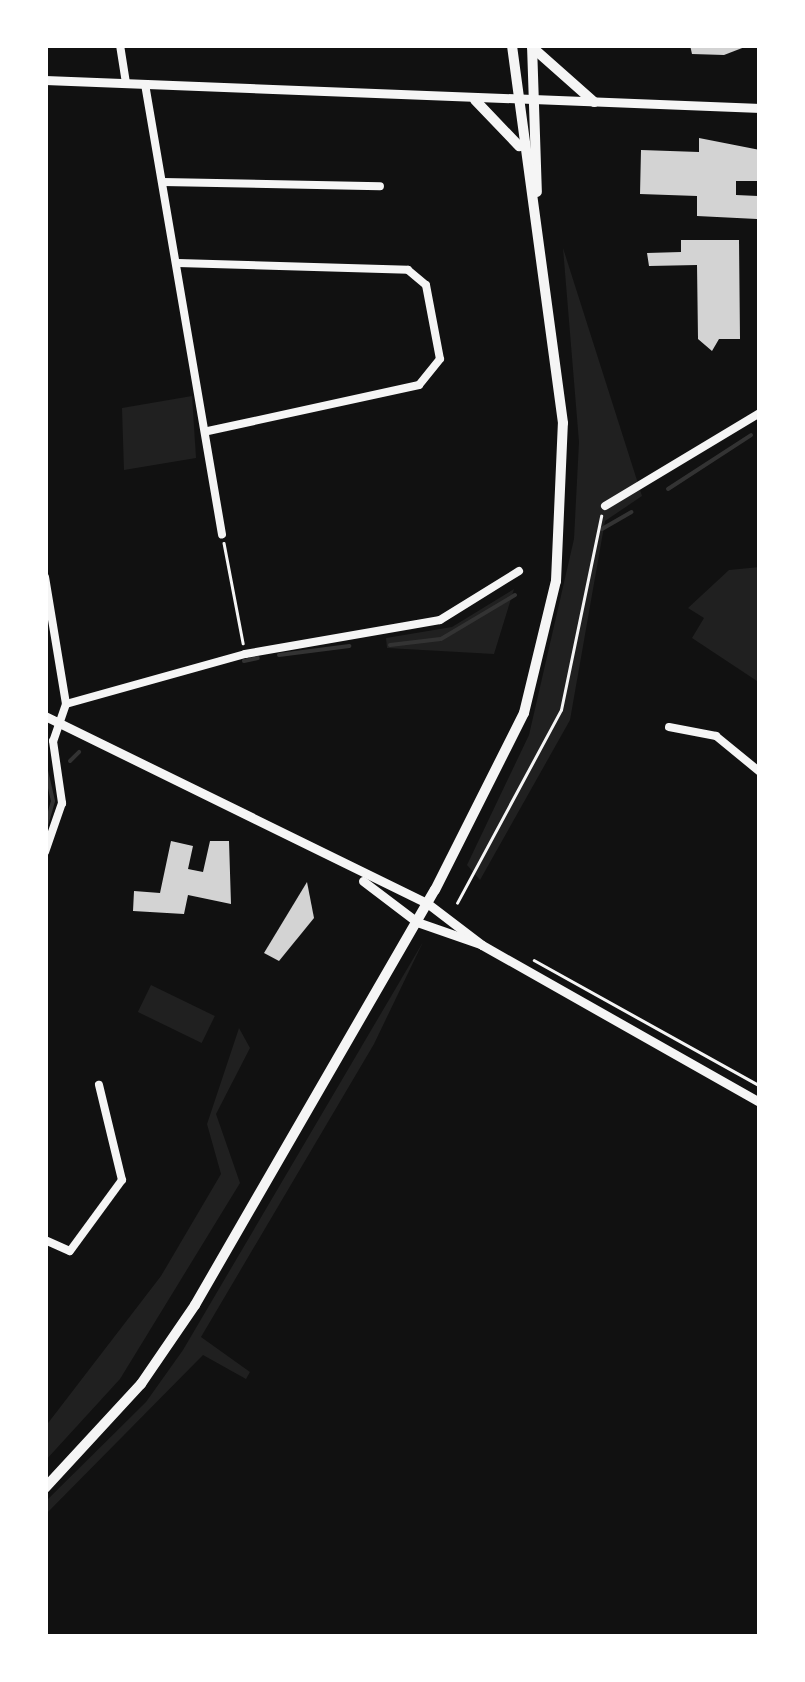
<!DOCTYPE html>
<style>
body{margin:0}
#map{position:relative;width:805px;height:1682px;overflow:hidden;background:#111;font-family:Karla,sans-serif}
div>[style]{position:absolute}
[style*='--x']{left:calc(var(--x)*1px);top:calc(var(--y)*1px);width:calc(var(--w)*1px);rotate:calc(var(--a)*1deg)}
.green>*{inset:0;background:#202020;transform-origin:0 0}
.stream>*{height:4px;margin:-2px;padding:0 2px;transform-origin:2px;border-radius:2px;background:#333}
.building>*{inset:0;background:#d3d3d3}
.path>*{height:2.5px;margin:-1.25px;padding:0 1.25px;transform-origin:1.25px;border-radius:1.25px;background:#f5f5f5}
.minor>*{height:8px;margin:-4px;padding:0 4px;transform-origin:4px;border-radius:4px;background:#f5f5f5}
.tertiary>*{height:9px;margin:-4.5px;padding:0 4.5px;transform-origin:4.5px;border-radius:4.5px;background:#f5f5f5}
.secondary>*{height:10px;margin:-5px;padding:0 5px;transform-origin:5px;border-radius:5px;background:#f5f5f5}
span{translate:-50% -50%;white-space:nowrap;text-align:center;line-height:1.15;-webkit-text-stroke:8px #fff;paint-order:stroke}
.frame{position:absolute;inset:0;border:48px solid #fff;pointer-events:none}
</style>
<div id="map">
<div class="green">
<i style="clip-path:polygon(563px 248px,642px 496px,605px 521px,570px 720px,480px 880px,467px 865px,529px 735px,574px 539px,579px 442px)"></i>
<i style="clip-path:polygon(192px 396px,196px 458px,124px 470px,122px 408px)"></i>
<i style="clip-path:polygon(760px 567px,760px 683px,692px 638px,704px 618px,688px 608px,729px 570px)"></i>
<i style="clip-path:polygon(514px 589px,494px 654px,387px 648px,386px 638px,452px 627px)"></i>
<i style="clip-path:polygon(423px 942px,374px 1044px,201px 1337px,250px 1372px,246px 1379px,203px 1355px,45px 1515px,45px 1502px,146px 1402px,183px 1350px)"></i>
<i style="left:151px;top:985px;width:71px;height:30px;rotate:26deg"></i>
<i style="clip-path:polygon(239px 1028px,250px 1048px,216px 1114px,240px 1183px,120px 1379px,45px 1461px,45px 1427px,161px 1276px,221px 1174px,207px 1124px)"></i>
</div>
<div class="stream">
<i style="--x:668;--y:489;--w:99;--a:-33"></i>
<i style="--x:602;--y:529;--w:34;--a:-30"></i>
<i style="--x:390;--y:645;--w:51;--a:-6.7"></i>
<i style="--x:441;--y:639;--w:86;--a:-30.7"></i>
<i style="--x:279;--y:655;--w:71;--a:-7.3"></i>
<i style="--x:244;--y:661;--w:14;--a:-12"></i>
<i style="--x:70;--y:761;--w:13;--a:-45"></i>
<i style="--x:45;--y:829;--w:29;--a:-74"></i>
<i style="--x:53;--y:801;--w:32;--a:-103"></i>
</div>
<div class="building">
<i style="clip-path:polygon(690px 45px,750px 45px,724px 55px,692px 54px)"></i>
<i style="clip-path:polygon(699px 138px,760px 150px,760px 181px,736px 181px,736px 195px,758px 196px,757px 219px,697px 216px,697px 196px,640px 194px,641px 150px,699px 152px)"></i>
<i style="clip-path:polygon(681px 240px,739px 240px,740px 339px,719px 339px,712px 351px,698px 339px,697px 265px,649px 266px,647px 253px,681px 252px)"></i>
<i style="clip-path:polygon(171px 841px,193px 846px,188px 869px,203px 872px,210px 841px,229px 841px,231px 904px,188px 895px,184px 914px,133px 911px,134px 891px,160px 893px)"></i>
<i style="clip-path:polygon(307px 882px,314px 918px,279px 961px,264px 953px)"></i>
</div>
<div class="path">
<i style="--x:224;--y:543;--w:102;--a:79.2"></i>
<i style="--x:457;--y:903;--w:219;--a:-61.7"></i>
<i style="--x:561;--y:710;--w:198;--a:-78.3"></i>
<i style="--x:534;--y:960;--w:259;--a:29.1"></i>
</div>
<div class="minor">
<i style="--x:120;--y:45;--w:39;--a:81"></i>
<i style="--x:145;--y:84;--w:457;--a:80.3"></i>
<i style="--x:163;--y:182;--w:217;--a:1.1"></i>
<i style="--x:178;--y:263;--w:230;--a:1.7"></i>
<i style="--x:408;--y:270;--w:23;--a:40"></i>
<i style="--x:426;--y:285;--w:75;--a:79.3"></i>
<i style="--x:440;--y:359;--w:33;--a:129"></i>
<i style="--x:419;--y:385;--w:216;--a:167.7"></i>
<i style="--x:605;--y:506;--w:181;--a:-31"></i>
<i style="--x:45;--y:577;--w:129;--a:80.6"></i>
<i style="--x:66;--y:704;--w:39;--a:109"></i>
<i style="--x:53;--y:741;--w:63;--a:81.7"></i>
<i style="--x:62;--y:803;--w:52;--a:109.1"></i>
<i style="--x:66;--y:704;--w:186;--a:-15.6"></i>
<i style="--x:245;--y:654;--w:198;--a:-9.9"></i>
<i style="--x:440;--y:620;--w:93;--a:-31.8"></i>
<i style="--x:669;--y:727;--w:48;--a:10.8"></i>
<i style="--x:716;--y:736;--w:57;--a:39.3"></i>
<i style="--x:45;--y:1240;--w:27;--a:24"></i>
<i style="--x:70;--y:1251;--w:88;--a:-53.8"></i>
<i style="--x:122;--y:1180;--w:98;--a:-103.6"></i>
</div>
<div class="tertiary">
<i style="--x:45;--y:80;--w:716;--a:2.24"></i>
<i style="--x:45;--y:716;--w:425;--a:26.1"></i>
<i style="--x:427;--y:903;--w:69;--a:37.4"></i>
<i style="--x:482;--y:945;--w:319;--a:29.5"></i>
<i style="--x:363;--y:881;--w:68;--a:37.2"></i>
<i style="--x:417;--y:922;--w:67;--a:19.2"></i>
</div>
<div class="secondary">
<i style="--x:532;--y:45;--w:147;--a:88.1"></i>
<i style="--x:532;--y:47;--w:83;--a:41.6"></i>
<i style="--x:475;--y:100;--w:64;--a:46.3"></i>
<i style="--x:45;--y:1488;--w:142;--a:-47.3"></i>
<i style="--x:141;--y:1384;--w:96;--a:-55.6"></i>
<i style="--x:195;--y:1305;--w:479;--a:-60"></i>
<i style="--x:435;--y:890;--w:198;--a:-63.3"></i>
<i style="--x:524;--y:713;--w:136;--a:-76.4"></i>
<i style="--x:556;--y:581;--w:158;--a:-87.5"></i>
<i style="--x:563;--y:423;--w:381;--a:-97.7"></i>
</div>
<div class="frame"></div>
</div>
